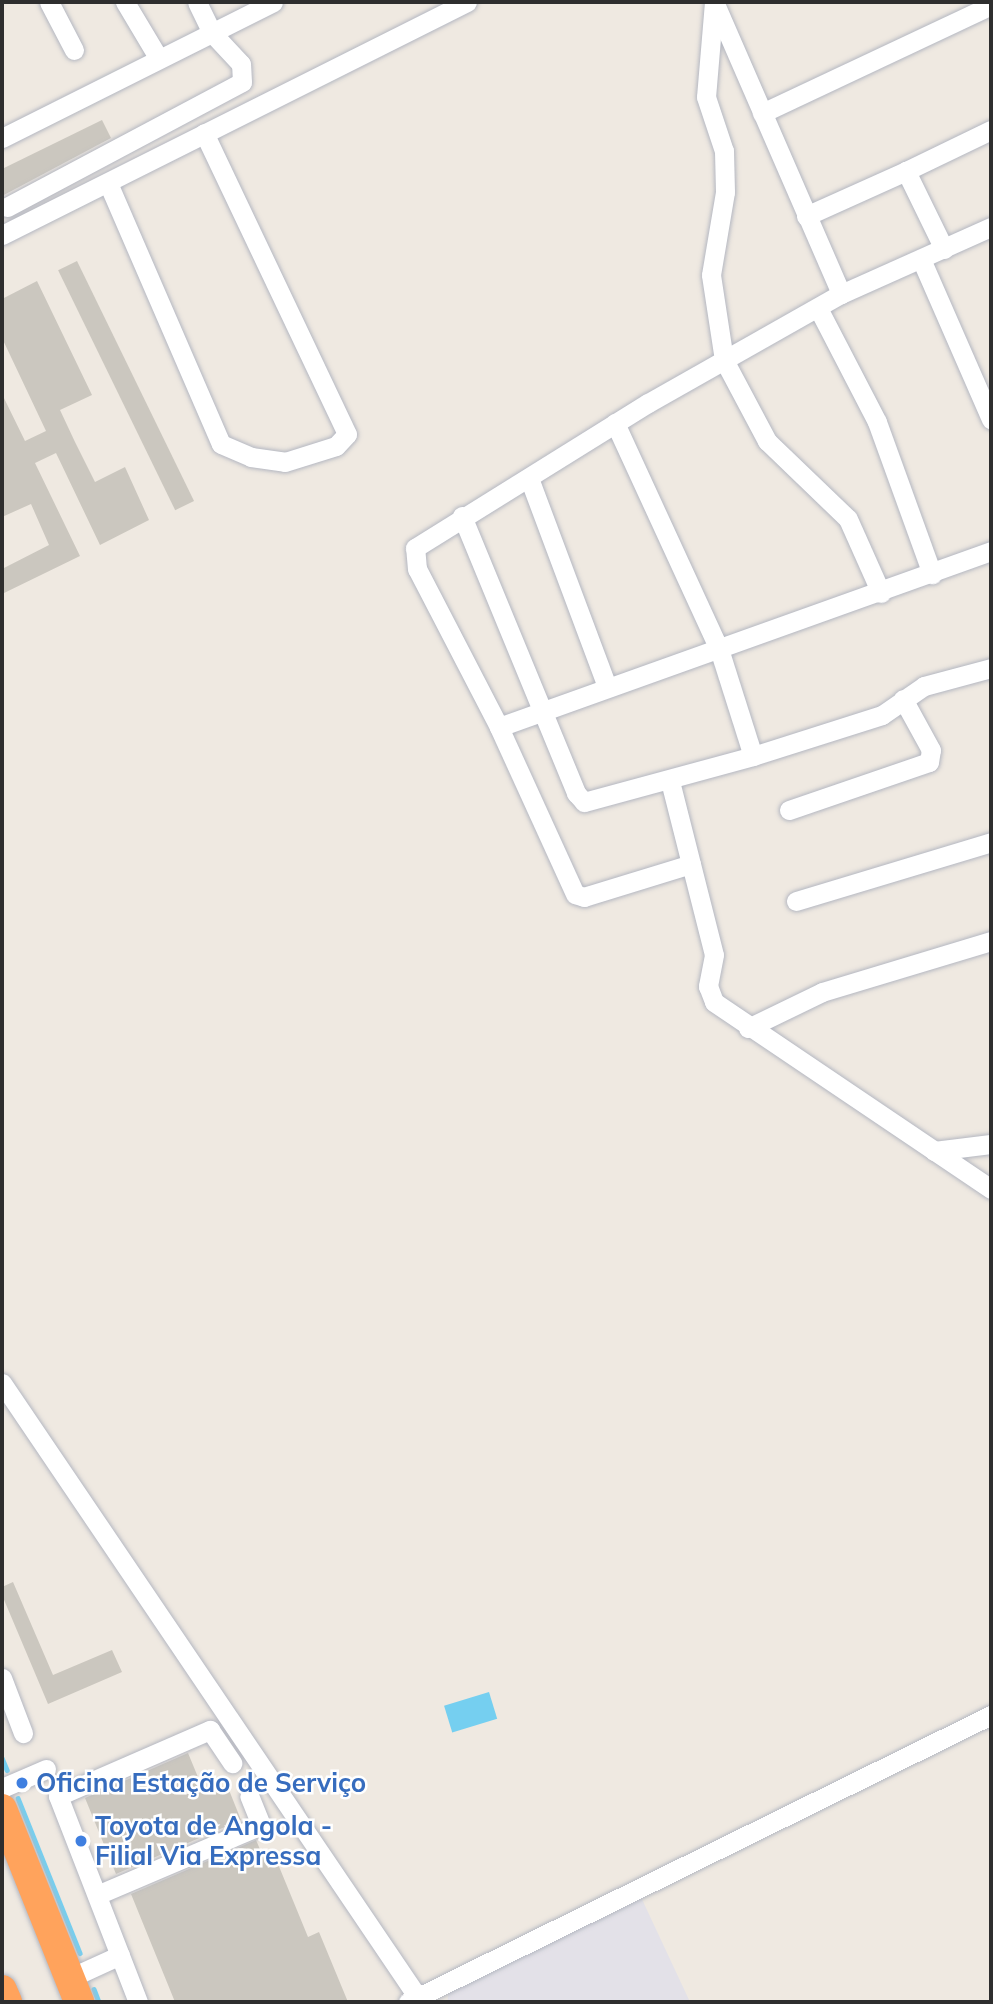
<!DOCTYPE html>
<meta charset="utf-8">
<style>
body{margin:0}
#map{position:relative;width:993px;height:2004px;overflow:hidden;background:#efe9e1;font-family:Mulish,sans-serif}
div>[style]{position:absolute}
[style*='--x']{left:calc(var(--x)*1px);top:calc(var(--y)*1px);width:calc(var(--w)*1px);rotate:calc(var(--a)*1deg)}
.industrial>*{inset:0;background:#e3e1e8}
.water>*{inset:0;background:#75cff0;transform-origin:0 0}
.stream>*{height:4.5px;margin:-2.25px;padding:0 2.25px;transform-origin:2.25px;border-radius:2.25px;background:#75cff0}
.building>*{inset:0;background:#cbc7bf;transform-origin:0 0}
.roads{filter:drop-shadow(0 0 2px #b4b7c1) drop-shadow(0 0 2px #b4b7c1)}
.minor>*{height:19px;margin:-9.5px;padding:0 9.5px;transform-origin:9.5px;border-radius:9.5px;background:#fff}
.highway>*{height:30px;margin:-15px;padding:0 15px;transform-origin:15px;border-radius:15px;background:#ffa35c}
.dots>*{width:19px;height:19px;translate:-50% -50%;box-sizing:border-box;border:4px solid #fff;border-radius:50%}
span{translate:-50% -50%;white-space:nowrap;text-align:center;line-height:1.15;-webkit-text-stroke:5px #fff;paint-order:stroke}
.shop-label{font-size:26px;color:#366cbe;font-weight:700}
.left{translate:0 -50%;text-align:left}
.frame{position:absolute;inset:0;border:4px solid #2e2e2e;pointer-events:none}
</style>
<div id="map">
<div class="industrial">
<i style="clip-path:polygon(640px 1895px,690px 2002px,447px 2002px,450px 1987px)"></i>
</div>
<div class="water">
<i style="left:489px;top:1692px;width:28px;height:47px;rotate:73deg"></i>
</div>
<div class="stream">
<i style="--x:2;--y:1758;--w:13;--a:67"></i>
<i style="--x:18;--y:1798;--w:167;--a:68.2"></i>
<i style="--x:94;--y:1989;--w:14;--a:69"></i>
</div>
<div class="building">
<i style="clip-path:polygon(102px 120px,111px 138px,2px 196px,2px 169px)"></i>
<i style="left:77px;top:261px;width:267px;height:21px;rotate:64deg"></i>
<i style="clip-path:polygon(37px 281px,92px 395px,60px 410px,75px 442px,95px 482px,125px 467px,149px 520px,100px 545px,56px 453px,35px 463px,80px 556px,2px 594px,2px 569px,49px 545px,31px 504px,2px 517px,2px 394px,25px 441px,46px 431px,2px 338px,2px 299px)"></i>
<i style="clip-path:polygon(13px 1582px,53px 1675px,112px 1650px,122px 1672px,48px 1704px,2px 1595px,2px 1587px)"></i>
<i style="clip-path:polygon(188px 1753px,205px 1794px,227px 1785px,241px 1820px,116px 1874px,85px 1798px)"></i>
<i style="clip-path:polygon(256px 1840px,268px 1868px,278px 1864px,308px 1937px,319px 1932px,348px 2002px,175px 2002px,131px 1894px)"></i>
</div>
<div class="roads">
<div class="minor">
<i style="--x:49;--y:2;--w:54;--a:62.5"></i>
<i style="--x:125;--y:2;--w:66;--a:59.2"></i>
<i style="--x:714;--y:2;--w:95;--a:94.8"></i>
<i style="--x:706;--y:97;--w:57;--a:71.6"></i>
<i style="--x:724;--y:151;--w:41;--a:88.6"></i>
<i style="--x:725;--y:192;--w:84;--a:99.6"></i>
<i style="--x:711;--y:275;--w:86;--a:81.3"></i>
<i style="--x:724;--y:360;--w:92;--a:62"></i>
<i style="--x:767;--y:441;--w:112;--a:43.9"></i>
<i style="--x:848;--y:519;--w:81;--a:66"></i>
<i style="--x:716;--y:6;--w:314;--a:66.5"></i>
<i style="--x:762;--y:113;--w:253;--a:-25.2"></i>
<i style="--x:2;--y:138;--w:303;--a:-26.6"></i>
<i style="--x:108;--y:183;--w:284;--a:66.6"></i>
<i style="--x:221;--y:444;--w:33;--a:23"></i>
<i style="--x:251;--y:457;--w:34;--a:8"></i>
<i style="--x:285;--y:462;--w:53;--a:-17.4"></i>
<i style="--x:336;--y:446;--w:16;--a:-47"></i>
<i style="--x:347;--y:434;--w:333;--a:-115.4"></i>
<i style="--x:7;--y:207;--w:266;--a:-28"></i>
<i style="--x:242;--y:82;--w:18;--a:-93"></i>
<i style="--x:241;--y:64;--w:42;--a:-133.1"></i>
<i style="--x:212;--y:33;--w:34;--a:-116"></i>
<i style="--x:806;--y:216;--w:110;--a:-24.2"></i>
<i style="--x:2;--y:235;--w:520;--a:-26.61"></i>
<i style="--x:944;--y:249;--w:87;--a:-116"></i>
<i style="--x:906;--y:171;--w:94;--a:-25.8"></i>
<i style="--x:921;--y:259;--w:175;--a:66.4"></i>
<i style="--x:818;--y:308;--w:128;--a:62.6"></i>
<i style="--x:877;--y:422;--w:162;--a:70.1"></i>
<i style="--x:615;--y:423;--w:249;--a:65.3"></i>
<i style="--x:719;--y:649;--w:112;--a:72.4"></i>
<i style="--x:529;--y:478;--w:223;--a:69.5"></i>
<i style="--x:462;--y:516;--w:300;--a:67.6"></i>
<i style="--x:576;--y:793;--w:12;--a:48"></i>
<i style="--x:584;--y:802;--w:175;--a:-15.2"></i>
<i style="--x:753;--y:756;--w:135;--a:-17.6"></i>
<i style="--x:882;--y:715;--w:51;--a:-34.6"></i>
<i style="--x:924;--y:686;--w:69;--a:-15"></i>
<i style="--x:499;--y:727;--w:523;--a:-19.68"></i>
<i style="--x:670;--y:781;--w:179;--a:75.8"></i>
<i style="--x:714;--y:955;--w:32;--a:101"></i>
<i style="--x:708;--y:986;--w:17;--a:69"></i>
<i style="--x:714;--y:1002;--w:334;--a:34"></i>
<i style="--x:789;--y:810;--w:148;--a:-18.9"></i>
<i style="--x:929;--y:762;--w:12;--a:-81"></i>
<i style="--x:931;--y:750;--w:58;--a:-118.8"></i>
<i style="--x:691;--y:864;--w:112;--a:162.9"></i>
<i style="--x:584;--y:897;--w:9;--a:-162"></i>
<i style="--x:575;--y:894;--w:183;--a:-114.5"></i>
<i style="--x:499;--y:727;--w:178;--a:-117.4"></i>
<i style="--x:417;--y:569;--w:21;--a:-95"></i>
<i style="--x:415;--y:548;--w:274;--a:-31.9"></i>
<i style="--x:648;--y:403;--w:222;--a:-29.5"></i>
<i style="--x:841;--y:294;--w:164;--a:-24.1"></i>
<i style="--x:796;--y:901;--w:204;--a:-16.8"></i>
<i style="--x:748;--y:1028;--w:82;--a:-25.9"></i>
<i style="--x:822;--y:992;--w:177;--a:-16.8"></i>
<i style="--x:934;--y:1151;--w:57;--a:-7"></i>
<i style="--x:2;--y:1383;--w:747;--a:55.91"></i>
<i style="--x:2;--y:1678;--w:59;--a:69.1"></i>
<i style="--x:2;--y:1788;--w:48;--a:-23.4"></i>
<i style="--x:97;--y:1895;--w:178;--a:-23.1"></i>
<i style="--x:261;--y:1825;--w:31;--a:-112"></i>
<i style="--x:70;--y:1978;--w:55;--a:-24.7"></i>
<i style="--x:138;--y:2002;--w:221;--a:-111.2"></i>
<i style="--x:58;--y:1796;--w:166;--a:-23.5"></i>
<i style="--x:210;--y:1730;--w:40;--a:56"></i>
<i style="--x:408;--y:2002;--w:650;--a:-26.21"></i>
</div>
<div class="highway">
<i style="--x:2;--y:1809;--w:208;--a:68.2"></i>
<i style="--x:2;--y:1990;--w:13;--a:67"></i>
</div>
</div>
<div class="dots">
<i style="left:22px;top:1783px;background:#3f7fe0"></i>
<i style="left:81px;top:1841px;background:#3f7fe0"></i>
</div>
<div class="shop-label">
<span class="left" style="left:36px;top:1783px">Oficina Estação de Serviço</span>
<span class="left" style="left:95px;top:1841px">Toyota de Angola -<br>Filial Via Expressa</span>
</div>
<div class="frame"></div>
</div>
